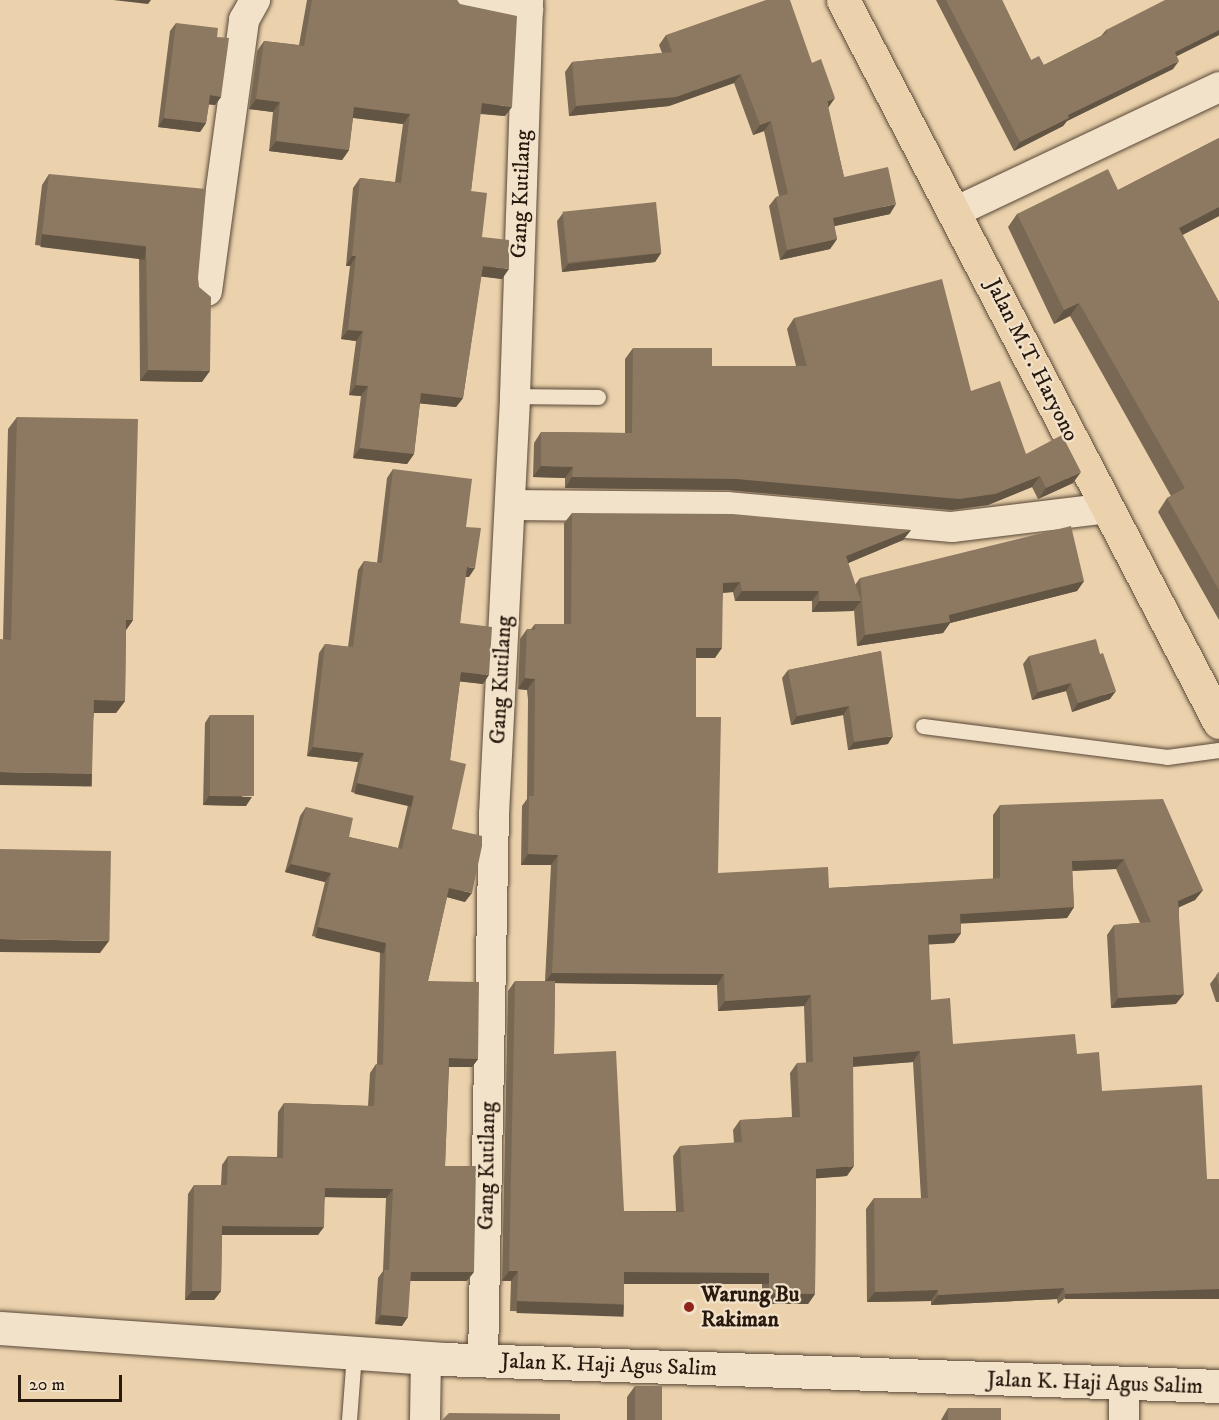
<!DOCTYPE html>
<style>
body{margin:0}
#map{position:relative;width:1219px;height:1420px;overflow:hidden;background:#ebd2ad;font-family:"IM FELL DW Pica",serif}
div>[style]{position:absolute}
[style*='--x']{left:calc(var(--x)*1px);top:calc(var(--y)*1px);width:calc(var(--w)*1px);rotate:calc(var(--a)*1deg)}
.roads{filter:drop-shadow(0 0 2px #594736) drop-shadow(0 0 2px #594736)}
.lane>*{height:15px;margin:-7.5px;padding:0 7.5px;transform-origin:7.5px;border-radius:7.5px;background:#f2e2ca}
.street>*{height:30px;margin:-15px;padding:0 15px;transform-origin:15px;border-radius:15px;background:#f2e2ca}
.secondary>*{height:33px;margin:-16.5px;padding:0 16.5px;transform-origin:16.5px;border-radius:16.5px;background:#f2e2ca}
.primary>*{height:33px;margin:-16.5px;padding:0 16.5px;transform-origin:16.5px;border-radius:16.5px;background:#ebd2ad}
.wall>*{inset:0;background:#796853}
.shaded-wall>*{inset:0;background:#635544;transform-origin:0 0}
.building>*{inset:0;background:#8d7961;transform-origin:0 0}
.dots>*{width:16px;height:16px;translate:-50% -50%;box-sizing:border-box;border:3px solid #f2e2ca;border-radius:50%}
span{translate:-50% -50%;white-space:nowrap;text-align:center;line-height:1.15;-webkit-text-stroke:4.5px #f2e2ca;paint-order:stroke}
.street-label{font-size:22px;color:#28190f}
.poi-label{font-size:22px;color:#28190f;font-weight:700}
.left{translate:0 -50%;text-align:left}
.scale{position:absolute;left:18px;top:1375px;width:104px;height:27px;box-sizing:border-box;border:3px solid #28190f;border-top:0;padding-left:8px;font-size:18px;line-height:21px;white-space:nowrap;color:#28190f;-webkit-text-stroke:4px #f2e2ca;paint-order:stroke}
</style>
<div id="map">
<div class="roads">
<div class="lane">
<i style="--x:515;--y:396;--w:83;--a:0.7"></i>
<i style="--x:923;--y:726;--w:246;--a:7.2"></i>
<i style="--x:1167;--y:757;--w:52;--a:-7.7"></i>
<i style="--x:349;--y:1420;--w:67;--a:-85.7"></i>
</div>
<div class="street">
<i style="--x:463;--y:0;--w:66;--a:8.7"></i>
<i style="--x:955;--y:212;--w:292;--a:-25.3"></i>
<i style="--x:207;--y:291;--w:274;--a:-82.2"></i>
<i style="--x:244;--y:20;--w:23;--a:-61"></i>
<i style="--x:511;--y:505;--w:216;--a:0.5"></i>
<i style="--x:727;--y:507;--w:226;--a:5.1"></i>
<i style="--x:952;--y:527;--w:157;--a:-6.9"></i>
<i style="--x:483;--y:1360;--w:546;--a:-88.85"></i>
<i style="--x:494;--y:814;--w:419;--a:-87.1"></i>
<i style="--x:515;--y:396;--w:396;--a:-88.1"></i>
<i style="--x:1124;--y:1386;--w:34;--a:90"></i>
<i style="--x:425;--y:1420;--w:63;--a:-89.1"></i>
</div>
<div class="secondary">
<i style="--x:0;--y:1328;--w:443;--a:4"></i>
<i style="--x:442;--y:1359;--w:777;--a:1.99"></i>
</div>
<div class="primary">
<i style="--x:843;--y:0;--w:814;--a:62.49"></i>
</div>
</div>
<div class="wall">
<i style="clip-path:polygon(307px 0,457px 0,505px 116px,480px 114px,471px 191px,482px 237px,502px 279px,481px 276px,463px 398px,456px 407px,420px 403px,414px 454px,407px 464px,353px 458px,361px 396px,349px 395px,356px 341px,341px 339px,350px 266px,346px 266px,353px 188px,360px 178px,395px 182px,403px 124px,353px 118px,349px 150px,342px 160px,269px 151px,273px 112px,249px 109px,257px 51px,264px 41px,299px 45px)"></i>
<i style="clip-path:polygon(936px 0,1002px 0,1031px 60px,1044px 65px,1101px 36px,1106px 30px,1219px 0,1219px 35px,1177px 56px,1173px 69px,1067px 121px,1063px 126px,1014px 151px)"></i>
<i style="clip-path:polygon(176px 23px,217px 37px,221px 97px,215px 105px,209px 104px,206px 123px,200px 132px,158px 127px,170px 31px)"></i>
<i style="clip-path:polygon(666px 35px,812px 63px,828px 108px,844px 177px,890px 214px,834px 226px,837px 239px,830px 249px,780px 260px,769px 206px,776px 197px,779px 196px,764px 131px,753px 135px,734px 83px,669px 106px,569px 116px,565px 72px,572px 62px,662px 53px,659px 45px)"></i>
<i style="clip-path:polygon(1219px 138px,1219px 216px,1182px 235px,1219px 302px,1219px 620px,1158px 512px,1167px 498px,1171px 496px,1070px 316px,1054px 324px,1008px 227px,1017px 214px,1118px 190px)"></i>
<i style="clip-path:polygon(49px 174px,198px 278px,202px 382px,140px 381px,139px 257px,35px 245px,42px 185px)"></i>
<i style="clip-path:polygon(563px 213px,661px 253px,655px 262px,562px 272px,557px 221px)"></i>
<i style="clip-path:polygon(794px 318px,971px 391px,1026px 454px,1073px 483px,1038px 499px,1032px 487px,988px 505px,952px 510px,728px 490px,565px 488px,565px 478px,533px 477px,534px 443px,541px 432px,625px 433px,625px 359px,633px 348px,712px 366px,796px 366px,787px 329px)"></i>
<i style="clip-path:polygon(17px 417px,133px 620px,126px 630px,125px 701px,116px 713px,94px 713px,84px 787px,3px 639px,8px 429px)"></i>
<i style="clip-path:polygon(393px 469px,466px 527px,469px 577px,465px 577px,460px 623px,483px 684px,460px 681px,450px 760px,452px 829px,465px 902px,447px 897px,428px 981px,478px 1059px,472px 1067px,449px 1067px,445px 1166px,467px 1281px,410px 1281px,402px 1326px,375px 1324px,378px 1278px,383px 1271px,386px 1198px,325px 1197px,318px 1235px,222px 1235px,221px 1291px,214px 1300px,185px 1300px,188px 1194px,194px 1185px,221px 1185px,222px 1165px,228px 1156px,277px 1157px,278px 1112px,284px 1103px,368px 1106px,370px 1073px,376px 1064px,377px 1064px,380px 952px,312px 936px,325px 882px,285px 872px,300px 816px,306px 807px,349px 837px,398px 848px,408px 805px,351px 792px,358px 762px,307px 756px,319px 653px,325px 644px,348px 647px,358px 570px,364px 561px,377px 563px,387px 478px)"></i>
<i style="clip-path:polygon(evenodd,572px 513px,911px 530px,903px 540px,848px 563px,855px 585px,860px 578px,1084px 581px,1077px 591px,950px 623px,943px 633px,857px 646px,854px 610px,853px 611px,812px 612px,812px 601px,735px 601px,733px 592px,723px 593px,715px 658px,696px 658px,696px 717px,718px 873px,829px 888px,993px 879px,993px 815px,1000px 805px,1203px 890px,1195px 900px,1179px 907px,1176px 1004px,1111px 1008px,1107px 935px,1114px 925px,1140px 923px,1116px 869px,1072px 871px,1074px 907px,1067px 918px,961px 923px,961px 933px,954px 943px,929px 944px,931px 1000px,953px 1044px,1077px 1054px,1102px 1091px,1207px 1179px,1058px 1304px,1057px 1299px,931px 1305px,931px 1301px,867px 1302px,866px 1209px,874px 1198px,921px 1198px,913px 1062px,853px 1067px,847px 1176px,816px 1178px,815px 1294px,808px 1304px,762px 1304px,762px 1283px,624px 1282px,624px 1304px,617px 1314px,510px 1311px,511px 1281px,502px 1281px,508px 991px,515px 981px,545px 981px,551px 865px,521px 865px,522px 806px,527px 799px,528px 700px,527px 690px,518px 689px,520px 639px,527px 629px,531px 629px,535px 624px,564px 624px,564px 523px,572px 513px,555px 983px,717px 985px,718px 1011px,804px 1006px,806px 1063px,797px 1063px,790px 1073px,792px 1117px,740px 1120px,733px 1130px,734px 1143px,680px 1146px,673px 1156px,676px 1211px,624px 1211px,554px 1054px,555px 983px)"></i>
<i style="clip-path:polygon(881px 651px,888px 744px,848px 750px,843px 715px,791px 725px,782px 678px,788px 670px)"></i>
<i style="clip-path:polygon(1029px 656px,1110px 699px,1072px 712px,1066px 691px,1032px 700px,1023px 664px)"></i>
<i style="clip-path:polygon(210px 715px,246px 806px,203px 805px,205px 723px)"></i>
<i style="clip-path:polygon(1219px 972px,1219px 1002px,1216px 1002px,1210px 984px)"></i>
<i style="clip-path:polygon(635px 1386px,662px 1420px,627px 1420px,627px 1397px)"></i>
<i style="clip-path:polygon(948px 1408px,1001px 1420px,941px 1420px)"></i>
</div>
<div class="shaded-wall">
<i style="clip-path:polygon(113px 0,151px 0,148px 4px)"></i>
<i style="clip-path:polygon(1219px 30px,1219px 35px,1169px 60px,1175px 52px)"></i>
<i style="clip-path:polygon(1179px 61px,1173px 69px,1067px 121px,1063px 126px,1014px 151px,1020px 142px,1068px 115px)"></i>
<i style="clip-path:polygon(741px 74px,734px 83px,669px 106px,569px 116px,576px 106px)"></i>
<i style="clip-path:polygon(210px 95px,221px 97px,215px 105px,204px 104px)"></i>
<i style="clip-path:polygon(835px 98px,828px 108px,827px 101px)"></i>
<i style="clip-path:polygon(256px 99px,280px 102px,273px 112px,249px 109px)"></i>
<i style="clip-path:polygon(482px 103px,512px 107px,505px 116px,475px 113px)"></i>
<i style="clip-path:polygon(354px 107px,410px 114px,403px 124px,347px 117px)"></i>
<i style="clip-path:polygon(164px 118px,206px 123px,200px 132px,158px 127px)"></i>
<i style="clip-path:polygon(771px 121px,764px 131px,753px 135px,760px 125px)"></i>
<i style="clip-path:polygon(276px 141px,349px 150px,342px 160px,269px 151px)"></i>
<i style="clip-path:polygon(896px 204px,890px 214px,826px 228px,833px 218px)"></i>
<i style="clip-path:polygon(1219px 207px,1219px 216px,1169px 242px,1179px 228px)"></i>
<i style="left:42px;top:234px;width:105px;height:13px;rotate:7deg"></i>
<i style="clip-path:polygon(837px 239px,830px 249px,780px 260px,787px 250px)"></i>
<i style="clip-path:polygon(661px 253px,655px 262px,562px 272px,568px 264px)"></i>
<i style="clip-path:polygon(352px 256px,356px 256px,350px 266px,346px 266px)"></i>
<i style="clip-path:polygon(483px 266px,509px 269px,502px 279px,476px 276px)"></i>
<i style="clip-path:polygon(1079px 303px,1070px 316px,1054px 324px,1064px 310px)"></i>
<i style="clip-path:polygon(348px 330px,363px 331px,356px 341px,341px 339px)"></i>
<i style="clip-path:polygon(148px 370px,210px 371px,202px 382px,140px 381px)"></i>
<i style="clip-path:polygon(356px 385px,368px 386px,361px 396px,349px 395px)"></i>
<i style="clip-path:polygon(421px 393px,463px 398px,456px 407px,415px 403px)"></i>
<i style="clip-path:polygon(360px 448px,414px 454px,407px 464px,353px 458px)"></i>
<i style="clip-path:polygon(541px 466px,573px 467px,565px 478px,533px 477px)"></i>
<i style="clip-path:polygon(1081px 472px,1073px 483px,1038px 499px,1046px 488px)"></i>
<i style="clip-path:polygon(1040px 476px,1032px 487px,988px 505px,952px 510px,728px 490px,565px 488px,572px 477px)"></i>
<i style="clip-path:polygon(911px 530px,903px 540px,839px 567px,846px 556px)"></i>
<i style="clip-path:polygon(467px 567px,475px 568px,469px 577px,460px 576px)"></i>
<i style="clip-path:polygon(1084px 581px,1077px 591px,950px 623px,943px 633px,857px 646px,865px 635px)"></i>
<i style="clip-path:polygon(740px 582px,733px 592px,716px 593px,723px 583px)"></i>
<i style="clip-path:polygon(742px 591px,819px 591px,812px 601px,735px 601px)"></i>
<i style="clip-path:polygon(819px 601px,861px 601px,853px 611px,812px 612px)"></i>
<i style="clip-path:polygon(126px 620px,133px 620px,124px 633px)"></i>
<i style="clip-path:polygon(696px 648px,722px 648px,715px 658px,689px 658px)"></i>
<i style="clip-path:polygon(461px 672px,489px 675px,483px 684px,455px 681px)"></i>
<i style="clip-path:polygon(525px 678px,535px 679px,527px 690px,518px 689px)"></i>
<i style="clip-path:polygon(1071px 683px,1066px 691px,1032px 700px,1038px 692px)"></i>
<i style="clip-path:polygon(1116px 691px,1110px 699px,1072px 712px,1078px 703px)"></i>
<i style="clip-path:polygon(94px 700px,125px 701px,116px 713px,86px 713px)"></i>
<i style="clip-path:polygon(849px 706px,843px 715px,791px 725px,797px 716px)"></i>
<i style="clip-path:polygon(893px 736px,888px 744px,848px 750px,854px 742px)"></i>
<i style="clip-path:polygon(313px 747px,364px 753px,358px 762px,307px 756px)"></i>
<i style="left:0;top:772px;width:92px;height:13px;rotate:1deg"></i>
<i style="left:357px;top:783px;width:58px;height:11px;rotate:13deg"></i>
<i style="clip-path:polygon(209px 796px,252px 797px,246px 806px,203px 805px)"></i>
<i style="clip-path:polygon(528px 854px,558px 855px,551px 865px,521px 865px)"></i>
<i style="clip-path:polygon(1124px 859px,1116px 869px,1065px 871px,1072px 861px)"></i>
<i style="clip-path:polygon(291px 864px,331px 873px,325px 882px,285px 872px)"></i>
<i style="clip-path:polygon(449px 888px,472px 893px,465px 902px,443px 896px)"></i>
<i style="clip-path:polygon(1203px 890px,1195px 900px,1171px 911px,1178px 901px)"></i>
<i style="clip-path:polygon(1074px 907px,1067px 918px,953px 924px,960px 914px)"></i>
<i style="left:318px;top:927px;width:70px;height:11px;rotate:13deg"></i>
<i style="clip-path:polygon(961px 933px,954px 943px,921px 945px,928px 935px)"></i>
<i style="clip-path:polygon(0 939px,109px 941px,100px 953px,0 952px)"></i>
<i style="clip-path:polygon(552px 973px,724px 974px,717px 985px,544px 983px)"></i>
<i style="clip-path:polygon(1184px 994px,1176px 1004px,1111px 1008px,1118px 998px)"></i>
<i style="clip-path:polygon(811px 995px,804px 1006px,718px 1011px,725px 1001px)"></i>
<i style="clip-path:polygon(920px 1051px,913px 1062px,846px 1067px,853px 1057px)"></i>
<i style="clip-path:polygon(449px 1058px,478px 1059px,472px 1067px,443px 1067px)"></i>
<i style="clip-path:polygon(854px 1166px,847px 1176px,809px 1179px,816px 1169px)"></i>
<i style="clip-path:polygon(325px 1188px,393px 1189px,386px 1198px,319px 1197px)"></i>
<i style="clip-path:polygon(222px 1226px,324px 1227px,318px 1235px,216px 1235px)"></i>
<i style="clip-path:polygon(509px 1271px,518px 1271px,511px 1281px,502px 1281px)"></i>
<i style="clip-path:polygon(411px 1272px,474px 1272px,467px 1281px,404px 1281px)"></i>
<i style="left:624px;top:1272px;width:145px;height:12px"></i>
<i style="clip-path:polygon(1064px 1288px,1057px 1299px,931px 1305px,938px 1295px)"></i>
<i style="left:1219px;top:1289px;width:10px;height:154px;rotate:90deg"></i>
<i style="clip-path:polygon(938px 1290px,931px 1301px,867px 1302px,875px 1292px)"></i>
<i style="clip-path:polygon(192px 1291px,221px 1291px,214px 1300px,185px 1300px)"></i>
<i style="clip-path:polygon(769px 1293px,815px 1294px,808px 1304px,762px 1304px)"></i>
<i style="left:517px;top:1301px;width:107px;height:12px;rotate:2deg"></i>
<i style="clip-path:polygon(381px 1315px,408px 1317px,402px 1326px,375px 1324px)"></i>
</div>
<div class="building">
<i style="clip-path:polygon(312px 0,457px 0,460px 4px,517px 16px,512px 107px,482px 103px,471px 191px,487px 193px,482px 237px,509px 240px,509px 269px,483px 266px,463px 398px,421px 393px,414px 454px,360px 448px,368px 386px,356px 385px,363px 331px,348px 330px,356px 256px,352px 256px,360px 178px,401px 183px,410px 114px,354px 107px,349px 150px,276px 141px,280px 102px,256px 99px,264px 41px,304px 46px)"></i>
<i style="clip-path:polygon(766px 0,790px 0,812px 63px,821px 59px,835px 98px,827px 101px,844px 177px,888px 167px,896px 204px,833px 218px,837px 239px,787px 250px,776px 197px,788px 194px,771px 121px,760px 125px,741px 74px,676px 97px,576px 106px,572px 62px,672px 52px,666px 35px)"></i>
<i style="clip-path:polygon(946px 0,1002px 0,1031px 60px,1039px 56px,1044px 65px,1107px 33px,1106px 30px,1165px 0,1219px 0,1219px 30px,1175px 52px,1179px 61px,1068px 115px,1069px 118px,1020px 142px)"></i>
<i style="clip-path:polygon(176px 23px,218px 28px,217px 37px,229px 38px,221px 97px,210px 95px,206px 123px,164px 118px)"></i>
<i style="clip-path:polygon(1219px 138px,1219px 207px,1179px 228px,1219px 302px,1219px 590px,1167px 498px,1185px 488px,1079px 303px,1064px 310px,1017px 214px,1108px 169px,1118px 190px)"></i>
<i style="clip-path:polygon(49px 174px,206px 189px,198px 278px,199px 287px,211px 297px,210px 371px,148px 370px,146px 246px,42px 234px)"></i>
<i style="left:656px;top:202px;width:51px;height:94px;rotate:84deg"></i>
<i style="clip-path:polygon(942px 279px,971px 391px,1000px 381px,1026px 454px,1062px 435px,1081px 472px,1046px 488px,1040px 476px,995px 494px,959px 499px,736px 479px,572px 477px,573px 467px,541px 466px,541px 432px,632px 433px,633px 348px,712px 348px,712px 366px,807px 366px,794px 318px)"></i>
<i style="clip-path:polygon(17px 417px,138px 419px,133px 620px,126px 620px,125px 701px,94px 700px,92px 774px,0 772px,0 639px,11px 640px)"></i>
<i style="clip-path:polygon(393px 469px,472px 479px,466px 527px,481px 528px,475px 568px,467px 567px,460px 623px,492px 627px,489px 675px,461px 672px,450px 760px,466px 764px,452px 829px,482px 836px,482px 846px,472px 893px,449px 888px,428px 981px,479px 982px,478px 1059px,449px 1058px,445px 1166px,476px 1166px,474px 1272px,411px 1272px,408px 1317px,381px 1315px,384px 1270px,389px 1270px,393px 1189px,325px 1188px,324px 1227px,222px 1226px,221px 1291px,192px 1291px,194px 1185px,227px 1185px,228px 1156px,283px 1158px,284px 1103px,374px 1106px,376px 1064px,383px 1065px,386px 943px,318px 927px,331px 873px,291px 864px,306px 807px,353px 818px,349px 837px,402px 849px,414px 796px,357px 783px,364px 753px,313px 747px,325px 644px,353px 647px,364px 561px,382px 563px)"></i>
<i style="clip-path:polygon(572px 513px,733px 514px,911px 530px,846px 556px,861px 601px,819px 601px,819px 591px,742px 591px,740px 582px,723px 583px,722px 648px,696px 648px,696px 717px,721px 717px,718px 873px,828px 867px,829px 888px,1000px 878px,1000px 805px,1163px 799px,1203px 890px,1178px 901px,1184px 994px,1118px 998px,1114px 925px,1151px 922px,1124px 859px,1072px 861px,1074px 907px,960px 914px,961px 933px,928px 935px,931px 1000px,950px 998px,953px 1044px,1075px 1034px,1077px 1054px,1099px 1052px,1102px 1091px,1202px 1085px,1207px 1179px,1219px 1179px,1219px 1289px,1065px 1294px,1064px 1288px,938px 1295px,938px 1290px,875px 1292px,874px 1198px,928px 1198px,920px 1051px,853px 1057px,854px 1166px,816px 1169px,815px 1294px,769px 1293px,769px 1273px,624px 1272px,624px 1304px,517px 1301px,518px 1271px,509px 1271px,515px 981px,555px 981px,554px 1054px,616px 1051px,624px 1211px,684px 1212px,680px 1146px,742px 1142px,740px 1120px,800px 1117px,797px 1063px,813px 1062px,811px 995px,725px 1001px,724px 974px,552px 973px,558px 855px,528px 854px,529px 796px,534px 796px,535px 689px,535px 679px,525px 678px,527px 629px,535px 630px,535px 624px,571px 624px)"></i>
<i style="clip-path:polygon(1071px 526px,1084px 581px,949px 615px,950px 622px,865px 635px,860px 578px)"></i>
<i style="clip-path:polygon(1096px 639px,1100px 654px,1103px 653px,1116px 691px,1078px 703px,1071px 683px,1038px 692px,1029px 656px)"></i>
<i style="clip-path:polygon(881px 651px,893px 736px,854px 742px,849px 706px,797px 716px,788px 670px)"></i>
<i style="left:210px;top:715px;width:44px;height:81px"></i>
<i style="left:0;top:849px;width:111px;height:90px;rotate:1deg"></i>
<i style="clip-path:polygon(1219px 972px,1219px 985px,1216px 975px)"></i>
<i style="left:635px;top:1386px;width:27px;height:34px"></i>
<i style="left:948px;top:1408px;width:53px;height:12px"></i>
<i style="clip-path:polygon(449px 1413px,560px 1414px,560px 1420px,442px 1420px)"></i>
</div>
<div class="dots">
<i style="left:689px;top:1307px;background:#8f2418"></i>
</div>
<div class="street-label">
<span style="left:521px;top:194px;rotate:-88deg">Gang Kutilang</span>
<span style="left:1032px;top:360px;rotate:63deg">Jalan M.T. Haryono</span>
<span style="left:501px;top:680px;rotate:-87deg">Gang Kutilang</span>
<span style="left:487px;top:1166px;rotate:-89deg">Gang Kutilang</span>
<span style="left:609px;top:1365px;rotate:2deg">Jalan K. Haji Agus Salim</span>
<span style="left:1095px;top:1383px;rotate:2deg">Jalan K. Haji Agus Salim</span>
</div>
<div class="poi-label">
<span class="left" style="left:701px;top:1307px">Warung Bu<br>Rakiman</span>
</div>
<div class="scale">20 m</div>
</div>
